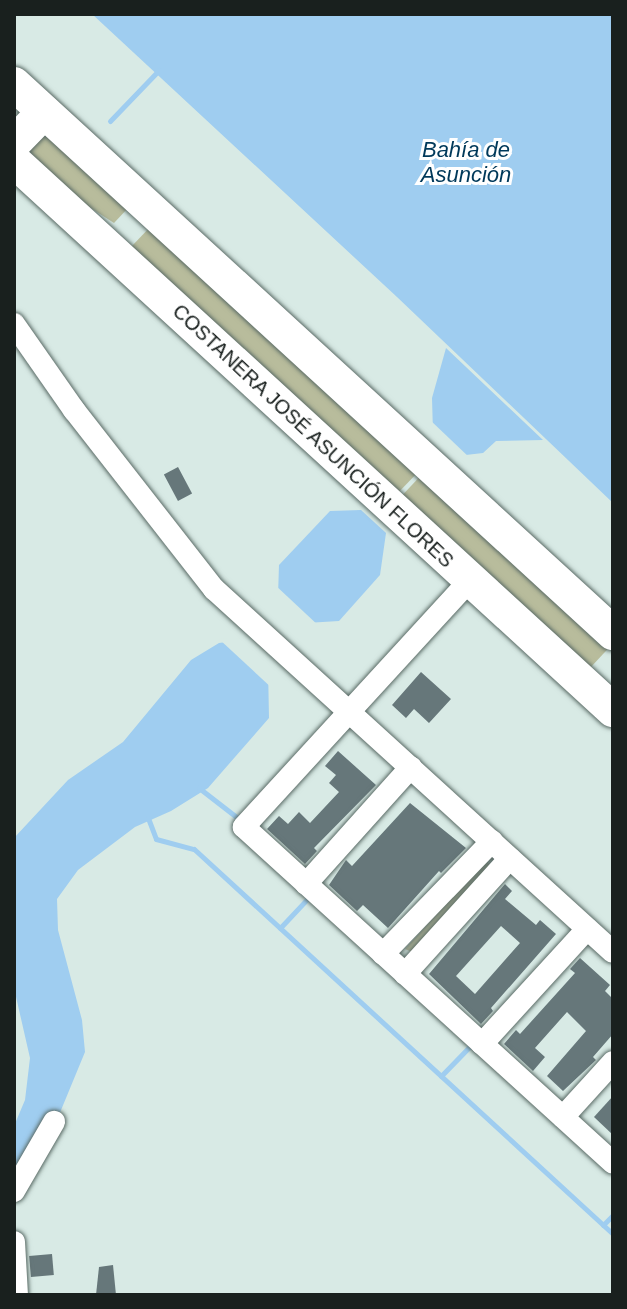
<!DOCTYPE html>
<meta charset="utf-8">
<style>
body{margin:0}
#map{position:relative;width:627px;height:1309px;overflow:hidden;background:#d8eae5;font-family:Arial,sans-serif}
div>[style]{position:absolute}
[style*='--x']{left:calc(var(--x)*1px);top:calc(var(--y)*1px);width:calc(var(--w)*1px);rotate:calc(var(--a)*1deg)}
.green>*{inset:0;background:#b8bc9c;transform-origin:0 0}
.water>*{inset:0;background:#9fcdf0}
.pier>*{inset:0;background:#d8eae5}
.stream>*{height:5px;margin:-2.5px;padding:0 2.5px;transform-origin:2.5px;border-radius:2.5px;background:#9fcdf0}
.building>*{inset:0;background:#66777a;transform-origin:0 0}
.roads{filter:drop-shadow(0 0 2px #596a65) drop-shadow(0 0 2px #596a65)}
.minor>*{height:22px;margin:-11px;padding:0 11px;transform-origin:11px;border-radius:11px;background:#fff}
.highway>*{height:34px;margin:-17px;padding:0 17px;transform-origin:17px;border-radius:17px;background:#fff}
span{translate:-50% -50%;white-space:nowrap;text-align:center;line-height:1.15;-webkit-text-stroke:6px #fff;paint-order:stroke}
.street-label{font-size:20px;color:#19201e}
.water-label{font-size:22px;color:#00395a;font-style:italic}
.frame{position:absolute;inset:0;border:16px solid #19201e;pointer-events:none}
</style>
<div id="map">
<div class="green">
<i style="clip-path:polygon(41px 132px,129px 207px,114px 223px,72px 196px,25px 154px)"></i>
<i style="clip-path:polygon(152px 225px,422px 468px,395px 496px,131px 247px)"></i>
<i style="left:425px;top:471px;width:255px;height:39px;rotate:43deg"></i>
<i style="clip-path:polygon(486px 860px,491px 867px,412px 952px,405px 949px)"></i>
</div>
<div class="water">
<i style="clip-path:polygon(92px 14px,613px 14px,613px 503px,397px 297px)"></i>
<i style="clip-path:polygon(446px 348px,543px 440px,496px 441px,483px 453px,457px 456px,433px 433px,432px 398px)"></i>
<i style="clip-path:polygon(361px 510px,386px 533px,380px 575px,339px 621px,306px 623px,278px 596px,279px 565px,330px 511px)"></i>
<i style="clip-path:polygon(241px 640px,268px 666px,269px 718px,208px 788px,171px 811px,135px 827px,78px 870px,57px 899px,58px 930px,82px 1020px,85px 1052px,59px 1115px,14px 1183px,14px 1126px,25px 1100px,30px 1058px,14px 988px,14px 838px,68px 780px,123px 742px,191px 660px,219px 643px)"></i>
</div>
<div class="pier">
<i style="clip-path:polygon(429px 419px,471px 459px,454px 459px,429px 435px)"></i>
<i style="clip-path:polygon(274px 584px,320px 627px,303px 626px,275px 598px)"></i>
<i style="clip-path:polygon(244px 638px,271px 664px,274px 690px,219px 639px)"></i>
</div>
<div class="stream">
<i style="--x:110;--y:121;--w:71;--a:-46.1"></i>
<i style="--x:199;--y:788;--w:51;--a:37.8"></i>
<i style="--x:148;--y:818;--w:22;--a:69"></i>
<i style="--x:156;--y:839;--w:39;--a:15"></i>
<i style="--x:194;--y:849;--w:569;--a:42.58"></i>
<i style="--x:280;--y:928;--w:42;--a:-46.9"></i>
<i style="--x:441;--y:1076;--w:45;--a:-45.9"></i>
<i style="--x:603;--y:1225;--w:14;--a:-45"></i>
</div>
<div class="building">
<i style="left:178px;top:467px;width:30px;height:16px;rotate:62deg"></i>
<i style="clip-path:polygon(421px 672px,451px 699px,429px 723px,414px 709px,406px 718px,392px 705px)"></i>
<i style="clip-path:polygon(338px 751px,376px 785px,314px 848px,317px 851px,305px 864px,267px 829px,279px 816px,288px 824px,299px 812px,310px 823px,339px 792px,329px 783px,336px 775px,325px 766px)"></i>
<i style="clip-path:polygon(410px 803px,466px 848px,441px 873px,439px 871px,388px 928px,363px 905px,357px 911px,329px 885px,346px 860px,352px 866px)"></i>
<i style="clip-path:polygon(evenodd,505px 884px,512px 891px,505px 899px,536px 925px,540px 920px,556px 934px,491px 1008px,493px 1011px,481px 1024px,429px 974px,505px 884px,501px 926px,520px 943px,475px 994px,456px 976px,501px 926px)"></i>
<i style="clip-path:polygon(580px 958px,610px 985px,605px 991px,613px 999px,613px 1034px,593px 1057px,596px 1060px,563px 1091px,547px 1076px,586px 1031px,567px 1012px,535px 1048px,545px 1057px,533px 1071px,504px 1044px,516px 1030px,520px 1034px,575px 973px,570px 969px)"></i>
<i style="clip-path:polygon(613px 1096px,613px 1135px,594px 1117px)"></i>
<i style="left:52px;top:1254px;width:21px;height:23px;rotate:85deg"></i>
<i style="clip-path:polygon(113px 1265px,116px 1295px,96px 1295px,99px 1267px)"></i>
</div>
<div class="roads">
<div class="minor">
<i style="--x:14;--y:324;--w:105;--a:55.1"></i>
<i style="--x:74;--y:410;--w:227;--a:52"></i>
<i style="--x:214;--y:589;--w:539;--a:42.3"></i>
<i style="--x:470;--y:580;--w:335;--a:132.5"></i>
<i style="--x:244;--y:827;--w:499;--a:42.3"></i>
<i style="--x:306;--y:884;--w:157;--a:-48.1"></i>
<i style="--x:383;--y:954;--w:157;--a:-46"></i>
<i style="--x:405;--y:974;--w:156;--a:-47.8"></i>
<i style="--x:482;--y:1044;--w:156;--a:-47.6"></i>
<i style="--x:563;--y:1117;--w:74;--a:-47.7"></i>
<i style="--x:14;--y:1191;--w:80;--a:-59.9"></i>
<i style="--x:14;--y:1242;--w:53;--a:86.8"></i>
</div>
<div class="highway">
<i style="--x:14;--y:84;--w:813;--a:42.51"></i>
<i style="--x:14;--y:143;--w:43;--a:-45.9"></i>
<i style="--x:14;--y:161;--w:813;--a:42.51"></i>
</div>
</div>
<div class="street-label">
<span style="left:313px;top:436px;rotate:43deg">COSTANERA JOSÉ ASUNCIÓN FLORES</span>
</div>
<div class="water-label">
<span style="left:466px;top:162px">Bahía de<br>Asunción</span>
</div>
<div class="frame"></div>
</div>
